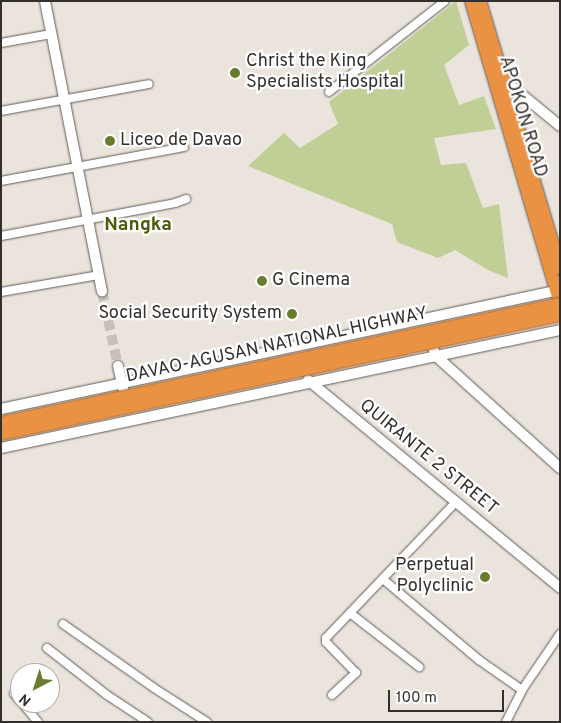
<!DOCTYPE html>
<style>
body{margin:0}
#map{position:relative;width:561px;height:723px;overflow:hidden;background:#eae4dd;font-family:Overpass,sans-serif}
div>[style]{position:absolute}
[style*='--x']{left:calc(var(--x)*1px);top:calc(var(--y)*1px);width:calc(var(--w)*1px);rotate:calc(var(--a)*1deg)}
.green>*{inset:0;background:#bfcf96}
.tertiary-tunnel>*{height:10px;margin-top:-5px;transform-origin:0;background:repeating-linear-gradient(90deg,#c5c0ba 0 10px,transparent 0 15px)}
.roads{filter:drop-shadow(0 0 1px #615b56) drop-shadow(0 0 1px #615b56)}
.minor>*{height:8px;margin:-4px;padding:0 4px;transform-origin:4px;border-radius:4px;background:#fff}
.tertiary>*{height:10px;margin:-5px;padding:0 5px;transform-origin:5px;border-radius:5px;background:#fff}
.trunk>*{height:12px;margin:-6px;padding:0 6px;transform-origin:6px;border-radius:6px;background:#ea9243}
.bridges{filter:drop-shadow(0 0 1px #a65d1d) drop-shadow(0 0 1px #a65d1d)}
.trunk-bridge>*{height:12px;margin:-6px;padding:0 6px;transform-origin:6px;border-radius:6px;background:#ea9243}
.dots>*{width:14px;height:14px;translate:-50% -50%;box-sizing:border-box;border:2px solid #fff;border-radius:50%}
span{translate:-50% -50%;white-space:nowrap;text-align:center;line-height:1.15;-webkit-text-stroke:4.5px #fff;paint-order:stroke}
.poi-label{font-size:18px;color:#322f2d}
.left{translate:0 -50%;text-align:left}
.right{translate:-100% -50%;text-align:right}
.street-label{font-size:18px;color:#322f2d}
.neighbourhood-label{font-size:19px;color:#4b5c0e;font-weight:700}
.frame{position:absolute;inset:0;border:2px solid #322f2d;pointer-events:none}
.north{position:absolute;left:10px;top:663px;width:50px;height:50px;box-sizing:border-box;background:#fff;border:1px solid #adacab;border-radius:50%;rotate:220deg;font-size:14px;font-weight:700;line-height:20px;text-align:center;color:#322f2d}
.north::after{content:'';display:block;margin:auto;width:18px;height:22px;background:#697c2c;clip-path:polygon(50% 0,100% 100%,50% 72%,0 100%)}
.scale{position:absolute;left:388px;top:690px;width:116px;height:22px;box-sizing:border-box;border:2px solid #322f2d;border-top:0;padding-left:6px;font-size:15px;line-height:18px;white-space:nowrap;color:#322f2d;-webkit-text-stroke:4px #fff;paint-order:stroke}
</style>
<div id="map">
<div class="green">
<i style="clip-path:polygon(456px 1px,469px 45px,444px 65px,459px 105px,484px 96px,496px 129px,434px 138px,441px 165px,466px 163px,483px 208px,499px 204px,508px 278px,488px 270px,455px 250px,438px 258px,397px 242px,392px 224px,248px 166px,284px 133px,300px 148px,338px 124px,329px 102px)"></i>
</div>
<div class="tertiary-tunnel">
<i style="--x:102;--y:291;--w:77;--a:78"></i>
</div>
<div class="roads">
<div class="minor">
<i style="--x:1;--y:43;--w:51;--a:-10.2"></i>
<i style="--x:329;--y:92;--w:147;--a:-38.1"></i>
<i style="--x:1;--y:111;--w:150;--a:-10.3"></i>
<i style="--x:1;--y:181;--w:186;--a:-10.5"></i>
<i style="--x:1;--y:236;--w:177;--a:-10.7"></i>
<i style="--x:175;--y:203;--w:12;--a:-20"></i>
<i style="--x:1;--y:292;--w:99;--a:-9.8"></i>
<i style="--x:384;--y:580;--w:124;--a:40.1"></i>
<i style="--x:479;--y:660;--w:52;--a:34.9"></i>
<i style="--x:350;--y:613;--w:88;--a:38"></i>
<i style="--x:63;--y:624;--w:111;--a:35.1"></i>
<i style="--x:154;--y:688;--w:63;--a:32.7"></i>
<i style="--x:47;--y:648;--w:76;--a:38.1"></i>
<i style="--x:107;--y:695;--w:49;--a:33.4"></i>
<i style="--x:14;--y:694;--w:9;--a:49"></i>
<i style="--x:332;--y:695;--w:33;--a:-43"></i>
<i style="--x:356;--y:673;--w:43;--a:-134.1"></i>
<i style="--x:326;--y:642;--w:4;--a:-90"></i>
<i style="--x:326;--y:638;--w:188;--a:-46.3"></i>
<i style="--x:22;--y:703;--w:25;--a:50"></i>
<i style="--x:506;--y:722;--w:36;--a:-63"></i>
<i style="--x:522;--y:690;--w:68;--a:-55.8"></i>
</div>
<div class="tertiary">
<i style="--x:45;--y:1;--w:296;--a:78.9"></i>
<i style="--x:503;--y:79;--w:74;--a:39.5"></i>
<i style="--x:428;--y:335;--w:22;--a:69"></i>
<i style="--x:436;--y:356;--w:167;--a:42.1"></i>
<i style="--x:118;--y:366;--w:28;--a:77"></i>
<i style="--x:308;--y:380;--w:327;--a:39.5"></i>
<i style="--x:1;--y:409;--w:572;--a:-12.02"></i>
<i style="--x:1;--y:448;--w:571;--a:-11.92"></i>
</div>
<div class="trunk">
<i style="--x:471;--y:1;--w:316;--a:73.6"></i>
<i style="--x:480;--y:1;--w:279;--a:73.3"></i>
</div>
</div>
<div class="bridges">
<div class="trunk-bridge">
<i style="--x:1;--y:423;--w:572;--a:-12.02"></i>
<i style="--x:1;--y:434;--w:572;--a:-12.02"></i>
</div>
</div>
<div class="dots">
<i style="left:235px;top:73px;background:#697c2c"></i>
<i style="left:110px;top:141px;background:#697c2c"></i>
<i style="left:262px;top:281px;background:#697c2c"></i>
<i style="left:292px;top:314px;background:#697c2c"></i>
<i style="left:485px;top:577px;background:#697c2c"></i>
</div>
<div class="poi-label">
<span class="left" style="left:246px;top:73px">Christ the King<br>Specialists Hospital</span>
<span class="left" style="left:120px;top:141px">Liceo de Davao</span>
<span class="left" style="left:272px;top:281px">G Cinema</span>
<span class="right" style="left:282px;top:314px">Social Security System</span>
<span class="right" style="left:474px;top:577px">Perpetual<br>Polyclinic</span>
</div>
<div class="street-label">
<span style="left:522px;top:117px;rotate:73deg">APOKON ROAD</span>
<span style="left:277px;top:346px;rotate:-12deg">DAVAO-AGUSAN NATIONAL HIGHWAY</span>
<span style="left:428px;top:458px;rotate:39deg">QUIRANTE 2 STREET</span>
</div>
<div class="neighbourhood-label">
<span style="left:138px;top:226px">Nangka</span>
</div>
<div class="frame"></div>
<div class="north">N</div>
<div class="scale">100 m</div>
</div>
